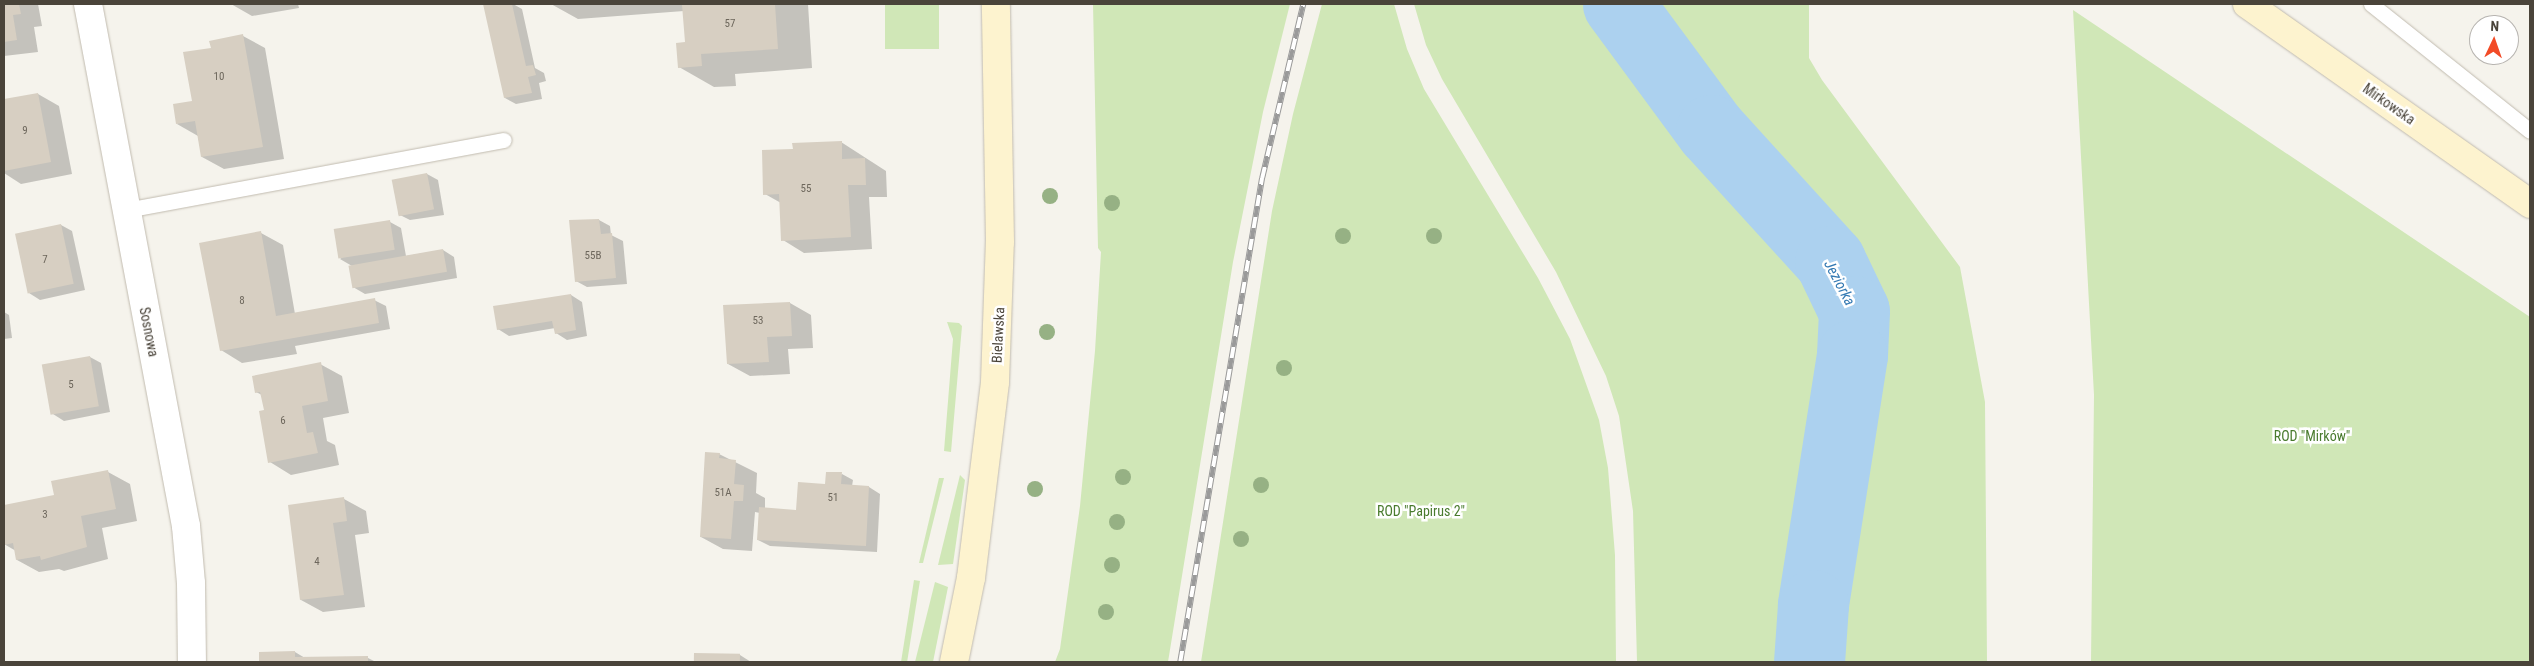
<!DOCTYPE html>
<meta charset="utf-8">
<style>
body{margin:0}
#map{position:relative;width:2534px;height:666px;overflow:hidden;background:#f5f3ec;font-family:"Roboto Condensed",sans-serif}
div>[style]{position:absolute}
[style*='--x']{left:calc(var(--x)*1px);top:calc(var(--y)*1px);width:calc(var(--w)*1px);rotate:calc(var(--a)*1deg)}
.green>*{inset:0;background:#d0e7b7;transform-origin:0 0}
.shadow>*{inset:0;background:#0003}
.river>*{height:71px;margin:-35.5px;padding:0 35.5px;transform-origin:35.5px;border-radius:35.5px;background:#acd1ef}
.building>*{inset:0;background:#d7cfc2;transform-origin:0 0}
.roads{filter:drop-shadow(0 0 1px #c1bbaf) drop-shadow(0 0 1px #c1bbaf)}
.lane>*{height:15px;margin:-7.5px;padding:0 7.5px;transform-origin:7.5px;border-radius:7.5px;background:#fff}
.street>*{height:28px;margin:-14px;padding:0 14px;transform-origin:14px;border-radius:14px;background:#fff}
.secondary>*{height:28px;margin:-14px;padding:0 14px;transform-origin:14px;border-radius:14px;background:#fdf3cf}
.rail>*{height:5.5px;margin-top:-2.75px;transform-origin:0;background:repeating-linear-gradient(90deg,#fff 0 11px,#9a9a9a 0 22px);box-sizing:border-box;border-block:1px solid #9a9a9a}
.trees>*{width:16px;height:16px;margin:-8px;border-radius:50%;background:#96b184}
span{translate:-50% -50%;white-space:nowrap;text-align:center;line-height:1.15;-webkit-text-stroke:5px #fff;paint-order:stroke}
.number-label{font-size:11px;color:#6d675c}
.number-label span{-webkit-text-stroke-width:0}
.street-label{font-size:14px;color:#4a443a}
.park-label{font-size:14px;color:#497b2e}
.water-label{font-size:15px;color:#357ab3;font-style:italic}
.frame{position:absolute;inset:0;border:5px solid #4a443a;pointer-events:none}
.north{position:absolute;left:2469px;top:15px;width:50px;height:50px;box-sizing:border-box;background:#fff;border:1px solid #b7b4b0;border-radius:50%;rotate:3deg;font-size:14px;font-weight:700;line-height:20px;text-align:center;color:#4a443a}
.north::after{content:'';display:block;margin:auto;width:18px;height:22px;background:#f24b27;clip-path:polygon(50% 0,100% 100%,50% 72%,0 100%)}
</style>
<div id="map">
<div class="green">
<i style="left:885px;top:4px;width:54px;height:45px"></i>
<i style="clip-path:polygon(1093px 4px,1290px 4px,1263px 112px,1233px 262px,1168px 662px,1055px 662px,1060px 649px,1080px 506px,1095px 351px,1101px 252px,1098px 248px)"></i>
<i style="clip-path:polygon(1322px 4px,1394px 4px,1407px 49px,1424px 89px,1538px 278px,1570px 339px,1599px 420px,1608px 468px,1615px 555px,1616px 662px,1201px 662px,1272px 211px,1293px 114px)"></i>
<i style="clip-path:polygon(1414px 4px,1809px 4px,1809px 58px,1822px 80px,1960px 267px,1985px 402px,1987px 662px,1637px 662px,1633px 511px,1619px 416px,1606px 376px,1556px 272px,1442px 79px,1426px 45px)"></i>
<i style="clip-path:polygon(2073px 10px,2530px 317px,2530px 662px,2091px 662px,2094px 395px)"></i>
<i style="clip-path:polygon(947px 322px,959px 323px,962px 326px,951px 452px,944px 451px,953px 339px)"></i>
<i style="clip-path:polygon(960px 475px,965px 480px,953px 564px,938px 565px)"></i>
<i style="clip-path:polygon(939px 478px,944px 478px,923px 563px,919px 563px)"></i>
<i style="left:914px;top:580px;width:6px;height:85px;rotate:9deg"></i>
<i style="clip-path:polygon(935px 582px,948px 587px,933px 662px,915px 662px)"></i>
</div>
<div class="shadow">
<i style="clip-path:polygon(4px 4px,38px 4px,42px 26px,34px 27px,38px 52px,4px 56px)"></i>
<i style="clip-path:polygon(231px 4px,298px 4px,299px 8px,252px 16px)"></i>
<i style="clip-path:polygon(484px 4px,513px 4px,522px 9px,535px 68px,544px 73px,546px 81px,539px 83px,542px 99px,516px 104px,505px 98px)"></i>
<i style="clip-path:polygon(551px 4px,808px 4px,812px 68px,735px 74px,736px 86px,714px 87px,679px 67px,687px 44px,684px 11px,578px 19px)"></i>
<i style="clip-path:polygon(243px 36px,265px 48px,284px 159px,224px 169px,202px 157px,198px 136px,177px 124px,193px 102px,212px 49px)"></i>
<i style="clip-path:polygon(38px 94px,59px 106px,72px 174px,21px 184px,4px 173px,4px 101px)"></i>
<i style="clip-path:polygon(841px 142px,886px 171px,887px 197px,869px 197px,872px 249px,804px 253px,783px 240px,781px 203px,765px 194px,794px 150px)"></i>
<i style="clip-path:polygon(427px 174px,438px 180px,444px 215px,410px 220px,398px 214px)"></i>
<i style="clip-path:polygon(599px 220px,610px 226px,611px 235px,623px 241px,627px 284px,587px 287px,576px 281px)"></i>
<i style="clip-path:polygon(390px 222px,401px 228px,406px 256px,443px 250px,454px 257px,457px 278px,365px 294px,353px 287px,352px 266px,340px 259px)"></i>
<i style="clip-path:polygon(61px 225px,72px 231px,85px 290px,40px 300px,29px 293px)"></i>
<i style="clip-path:polygon(261px 233px,283px 245px,295px 314px,374px 300px,386px 306px,390px 329px,295px 346px,297px 354px,242px 363px,221px 350px)"></i>
<i style="clip-path:polygon(571px 295px,582px 302px,587px 336px,567px 340px,556px 333px,555px 328px,509px 336px,498px 329px)"></i>
<i style="clip-path:polygon(790px 303px,811px 315px,813px 348px,788px 349px,790px 374px,750px 376px,728px 364px)"></i>
<i style="clip-path:polygon(4px 312px,9px 315px,12px 338px,4px 339px)"></i>
<i style="clip-path:polygon(90px 357px,101px 363px,110px 412px,64px 421px,53px 414px)"></i>
<i style="clip-path:polygon(320px 364px,342px 376px,349px 413px,323px 418px,327px 441px,335px 445px,339px 465px,291px 475px,270px 462px,265px 412px,262px 395px,256px 392px)"></i>
<i style="clip-path:polygon(719px 454px,757px 473px,756px 493px,765px 498px,765px 509px,797px 511px,842px 474px,853px 480px,852px 486px,869px 487px,880px 494px,877px 552px,770px 546px,758px 540px,760px 513px,755px 512px,752px 551px,723px 549px,701px 537px)"></i>
<i style="clip-path:polygon(108px 472px,130px 484px,137px 521px,102px 528px,108px 559px,64px 571px,59px 569px,39px 572px,17px 560px,16px 551px,4px 544px,4px 524px,7px 524px,4px 506px,55px 496px)"></i>
<i style="clip-path:polygon(344px 499px,366px 511px,369px 533px,355px 535px,365px 607px,323px 612px,301px 600px,290px 506px)"></i>
<i style="clip-path:polygon(295px 652px,305px 658px,368px 658px,376px 662px,260px 662px,260px 653px)"></i>
<i style="clip-path:polygon(695px 655px,740px 655px,751px 662px,695px 662px)"></i>
</div>
<div class="river">
<i style="--x:1618;--y:4;--w:157;--a:53.6"></i>
<i style="--x:1711;--y:130;--w:177;--a:47.7"></i>
<i style="--x:1830;--y:261;--w:55;--a:64.4"></i>
<i style="--x:1854;--y:311;--w:44;--a:92.6"></i>
<i style="--x:1852;--y:355;--w:253;--a:98.9"></i>
<i style="--x:1813;--y:605;--w:57;--a:94"></i>
</div>
<div class="building">
<i style="clip-path:polygon(4px 4px,19px 4px,21px 14px,13px 15px,17px 40px,4px 42px)"></i>
<i style="clip-path:polygon(483px 4px,512px 4px,526px 66px,533px 65px,536px 75px,528px 77px,532px 93px,504px 98px)"></i>
<i style="clip-path:polygon(775px 4px,778px 49px,701px 54px,702px 66px,678px 68px,676px 43px,685px 42px,682px 5px)"></i>
<i style="clip-path:polygon(243px 34px,263px 147px,201px 157px,195px 121px,176px 124px,173px 104px,192px 101px,183px 52px,211px 48px,209px 41px)"></i>
<i style="clip-path:polygon(38px 93px,51px 162px,4px 171px,4px 99px)"></i>
<i style="clip-path:polygon(842px 141px,842px 159px,865px 158px,866px 185px,848px 185px,851px 237px,781px 241px,779px 194px,763px 195px,762px 150px,793px 149px,792px 143px)"></i>
<i style="left:427px;top:173px;width:37px;height:36px;rotate:79deg"></i>
<i style="clip-path:polygon(599px 219px,601px 234px,612px 233px,616px 278px,575px 282px,569px 220px)"></i>
<i style="left:390px;top:220px;width:30px;height:57px;rotate:81deg"></i>
<i style="left:61px;top:224px;width:61px;height:47px;rotate:78deg"></i>
<i style="clip-path:polygon(261px 231px,276px 316px,375px 298px,379px 323px,220px 351px,199px 243px)"></i>
<i style="left:443px;top:249px;width:23px;height:96px;rotate:80deg"></i>
<i style="clip-path:polygon(571px 294px,576px 330px,555px 334px,552px 321px,497px 330px,493px 306px)"></i>
<i style="clip-path:polygon(790px 302px,792px 336px,767px 337px,769px 362px,727px 364px,723px 305px)"></i>
<i style="left:90px;top:356px;width:51px;height:49px;rotate:80deg"></i>
<i style="clip-path:polygon(321px 362px,328px 401px,302px 406px,307px 433px,313px 432px,318px 453px,268px 463px,259px 411px,264px 410px,260px 392px,255px 393px,252px 376px)"></i>
<i style="clip-path:polygon(705px 452px,720px 453px,719px 458px,736px 460px,734px 484px,744px 485px,743px 501px,734px 501px,731px 539px,700px 537px)"></i>
<i style="clip-path:polygon(108px 470px,116px 509px,81px 516px,87px 547px,41px 560px,40px 556px,16px 560px,13px 543px,4px 545px,4px 505px,54px 495px,51px 481px)"></i>
<i style="clip-path:polygon(826px 472px,842px 472px,841px 484px,869px 486px,866px 546px,757px 540px,759px 507px,796px 510px,798px 482px,825px 484px)"></i>
<i style="clip-path:polygon(344px 497px,347px 521px,333px 523px,344px 595px,300px 600px,288px 505px)"></i>
<i style="clip-path:polygon(295px 651px,295px 657px,368px 656px,368px 662px,259px 662px,259px 652px)"></i>
<i style="left:694px;top:653px;width:46px;height:9px;rotate:1deg"></i>
</div>
<div class="roads">
<div class="lane">
<i style="--x:2371;--y:4;--w:203;--a:38.6"></i>
<i style="--x:126;--y:210;--w:384;--a:-10.5"></i>
</div>
<div class="street">
<i style="--x:88;--y:4;--w:531;--a:79.37"></i>
<i style="--x:186;--y:526;--w:57;--a:85"></i>
<i style="--x:191;--y:583;--w:79;--a:89.3"></i>
</div>
<div class="secondary">
<i style="--x:2247;--y:4;--w:347;--a:35.2"></i>
<i style="--x:954;--y:662;--w:86;--a:-78.6"></i>
<i style="--x:971;--y:578;--w:197;--a:-83"></i>
<i style="--x:995;--y:382;--w:140;--a:-88"></i>
<i style="--x:1000;--y:242;--w:238;--a:-91"></i>
</div>
</div>
<div class="rail">
<i style="--x:1180;--y:662;--w:491;--a:-80.4"></i>
<i style="--x:1262;--y:178;--w:179;--a:-76.7"></i>
</div>
<div class="trees">
<i style="left:1050px;top:196px"></i>
<i style="left:1112px;top:203px"></i>
<i style="left:1343px;top:236px"></i>
<i style="left:1434px;top:236px"></i>
<i style="left:1047px;top:332px"></i>
<i style="left:1284px;top:368px"></i>
<i style="left:1123px;top:477px"></i>
<i style="left:1261px;top:485px"></i>
<i style="left:1035px;top:489px"></i>
<i style="left:1117px;top:522px"></i>
<i style="left:1241px;top:539px"></i>
<i style="left:1112px;top:565px"></i>
<i style="left:1106px;top:612px"></i>
</div>
<div class="number-label">
<span style="left:730px;top:24px">57</span>
<span style="left:219px;top:77px">10</span>
<span style="left:25px;top:131px">9</span>
<span style="left:806px;top:189px">55</span>
<span style="left:593px;top:256px">55B</span>
<span style="left:45px;top:260px">7</span>
<span style="left:242px;top:301px">8</span>
<span style="left:758px;top:321px">53</span>
<span style="left:71px;top:385px">5</span>
<span style="left:283px;top:421px">6</span>
<span style="left:723px;top:493px">51A</span>
<span style="left:833px;top:498px">51</span>
<span style="left:45px;top:515px">3</span>
<span style="left:317px;top:562px">4</span>
</div>
<div class="street-label">
<span style="left:2389px;top:104px;rotate:35deg">Mirkowska</span>
<span style="left:149px;top:332px;rotate:79deg">Sosnowa</span>
<span style="left:998px;top:335px;rotate:-87deg">Bielawska</span>
</div>
<div class="park-label">
<span style="left:2312px;top:436px">ROD "Mirków"</span>
<span style="left:1421px;top:511px">ROD "Papirus 2"</span>
</div>
<div class="water-label">
<span style="left:1839px;top:283px;rotate:62deg">Jeziorka</span>
</div>
<div class="frame"></div>
<div class="north">N</div>
</div>
